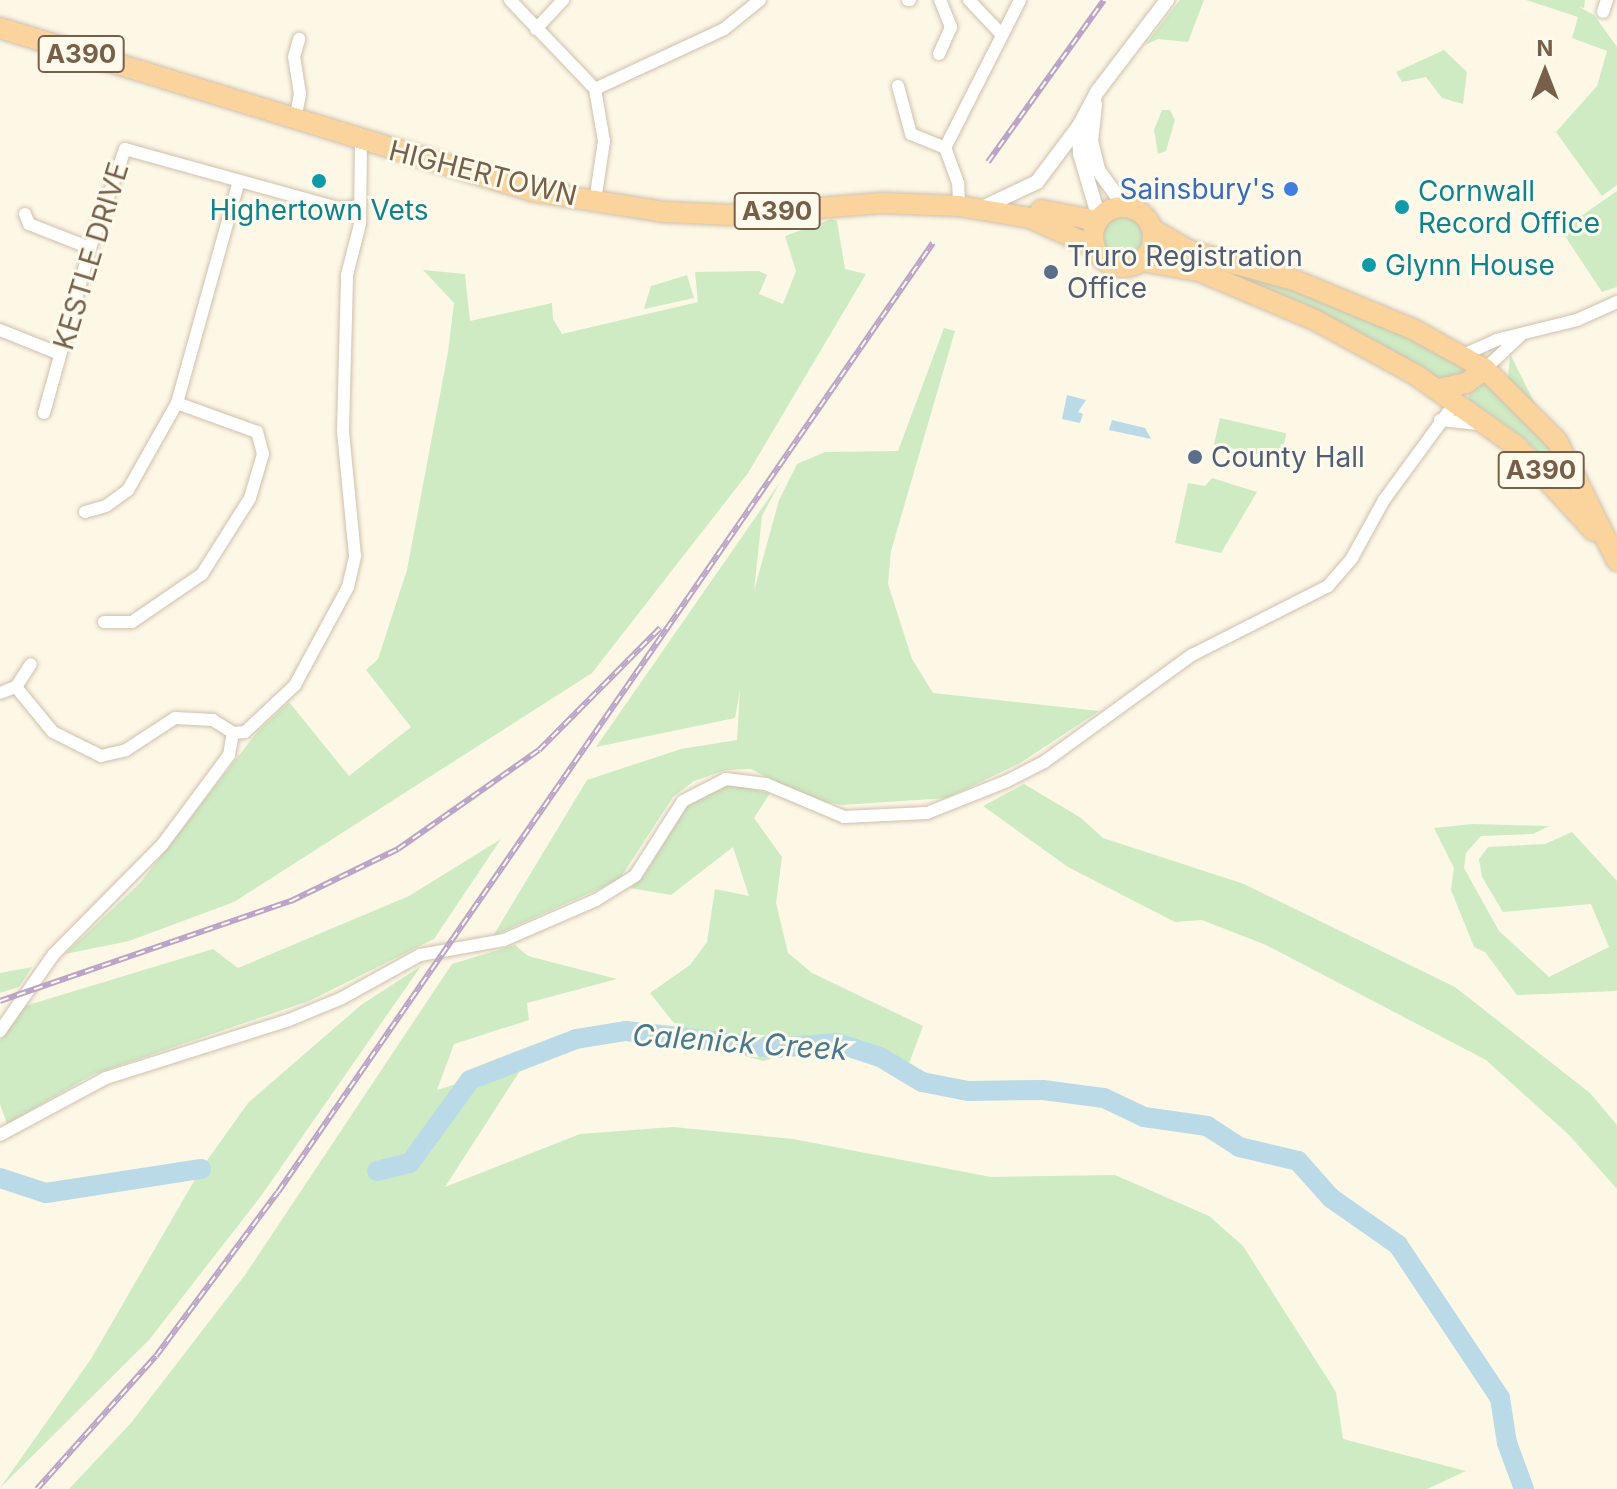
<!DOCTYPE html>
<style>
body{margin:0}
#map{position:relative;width:1617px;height:1489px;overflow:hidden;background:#fdf7e6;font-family:Inter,sans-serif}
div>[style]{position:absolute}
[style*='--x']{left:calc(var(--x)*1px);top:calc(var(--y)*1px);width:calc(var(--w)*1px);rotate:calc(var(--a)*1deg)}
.green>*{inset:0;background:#ceebc4;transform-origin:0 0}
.round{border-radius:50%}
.water>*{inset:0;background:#badae7}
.river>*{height:20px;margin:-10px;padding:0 10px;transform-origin:10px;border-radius:10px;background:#badae7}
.roads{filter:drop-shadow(0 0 2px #cfc0ac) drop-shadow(0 0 2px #cfc0ac)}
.minor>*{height:12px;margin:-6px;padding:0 6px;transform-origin:6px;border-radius:6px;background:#fff}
.tertiary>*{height:14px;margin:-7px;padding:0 7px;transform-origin:7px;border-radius:7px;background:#fff}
.trunk>*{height:20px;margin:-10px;padding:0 10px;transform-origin:10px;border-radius:10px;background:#fad39d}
.trunk>.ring{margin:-10px;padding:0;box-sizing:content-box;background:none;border:20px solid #fad39d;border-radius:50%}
.rail>*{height:6px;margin-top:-3px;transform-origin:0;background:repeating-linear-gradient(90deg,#fffaec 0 9px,#bba4c7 0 18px);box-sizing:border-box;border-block:2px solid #bba4c7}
.dots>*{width:22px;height:22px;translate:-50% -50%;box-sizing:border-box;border:4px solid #fffaec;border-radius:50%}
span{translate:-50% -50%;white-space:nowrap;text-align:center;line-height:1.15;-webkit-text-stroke:6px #fffaec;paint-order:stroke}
.shield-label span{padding:2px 6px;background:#fffaec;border:2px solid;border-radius:6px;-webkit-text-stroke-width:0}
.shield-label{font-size:26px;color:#76604a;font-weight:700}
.street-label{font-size:28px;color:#76604a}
.shop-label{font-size:28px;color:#366cbe}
.right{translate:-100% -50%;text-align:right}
.culture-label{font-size:28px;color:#0d838f}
.left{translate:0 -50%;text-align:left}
.service-label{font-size:28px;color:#4e5e75}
.water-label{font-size:30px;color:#467a92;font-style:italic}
.north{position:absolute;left:1505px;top:32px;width:80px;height:80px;-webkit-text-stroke:6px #fffaec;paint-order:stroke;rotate:0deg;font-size:22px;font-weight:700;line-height:32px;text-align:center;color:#76604a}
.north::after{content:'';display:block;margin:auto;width:28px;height:36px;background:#76604a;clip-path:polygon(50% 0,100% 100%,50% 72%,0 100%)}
</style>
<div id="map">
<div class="green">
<i style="clip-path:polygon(1180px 0,1204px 0,1188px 42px,1158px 39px,1145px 45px)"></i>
<i style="clip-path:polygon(1526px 0,1585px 0,1584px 8px,1579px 7px,1594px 15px,1617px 47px,1617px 185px,1602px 196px,1556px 132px,1597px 86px,1607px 51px,1572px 38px,1578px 17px)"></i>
<i style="clip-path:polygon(1444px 50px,1467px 72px,1463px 104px,1442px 98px,1426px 77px,1402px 82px,1396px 72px)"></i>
<i style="clip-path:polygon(1162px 110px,1170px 110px,1175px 120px,1166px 151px,1158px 154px,1154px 130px)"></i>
<i style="clip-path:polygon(1617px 191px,1617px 287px,1602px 292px,1561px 230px)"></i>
<i class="round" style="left:1103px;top:216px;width:40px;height:40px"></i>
<i style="clip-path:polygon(832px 219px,837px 221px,845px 269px,866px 274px,748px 473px,592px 673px,234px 902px,129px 941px,65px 954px,140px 883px,258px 731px,289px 702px,349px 776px,411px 727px,366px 670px,378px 659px,407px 570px,448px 352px,454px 303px,423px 270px,465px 274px,470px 321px,552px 303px,553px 319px,562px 334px,698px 302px,695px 272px,759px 271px,767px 275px,759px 294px,783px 304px,796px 271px,785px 236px)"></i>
<i style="clip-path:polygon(1213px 262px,1394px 326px,1466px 369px,1465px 375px,1446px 384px,1237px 281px)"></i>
<i style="clip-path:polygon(687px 275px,694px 298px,644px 309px,651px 286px)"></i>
<i style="clip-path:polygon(944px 328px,955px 331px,891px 551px,888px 584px,912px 659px,933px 693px,1099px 711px,1020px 763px,947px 798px,842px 805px,808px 798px,751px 769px,726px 770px,694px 781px,673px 797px,619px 880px,493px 936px,587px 780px,681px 749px,737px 740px,740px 690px,735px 718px,596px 747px,780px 482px,762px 516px,754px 591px,779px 500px,797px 464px,825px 452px,898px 451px)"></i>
<i style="clip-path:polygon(1510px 354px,1539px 412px,1508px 380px)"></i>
<i style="clip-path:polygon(1485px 377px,1556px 450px,1566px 482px,1524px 438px,1468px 399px,1469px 391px)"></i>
<i style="left:1220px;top:418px;width:68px;height:27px;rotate:13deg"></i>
<i style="clip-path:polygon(1212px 478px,1257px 492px,1221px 553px,1175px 543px,1188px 483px,1205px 486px)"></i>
<i style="clip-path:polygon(730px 784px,770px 793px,754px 818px,782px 857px,776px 903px,788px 953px,812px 973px,923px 1026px,904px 1077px,849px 1054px,805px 1048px,764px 1061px,710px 1047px,673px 1022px,650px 993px,690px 965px,707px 942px,715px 889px,749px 896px,733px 847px,671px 895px,630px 888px,643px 877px,688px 804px)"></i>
<i style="clip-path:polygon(1024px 784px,1081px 818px,1103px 838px,1244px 884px,1455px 987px,1590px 1093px,1617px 1125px,1617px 1189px,1569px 1135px,1486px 1060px,1266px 945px,1202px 920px,1175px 922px,1068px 867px,983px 806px)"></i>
<i style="clip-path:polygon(1473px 824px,1549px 826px,1533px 834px,1481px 836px,1466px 853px,1464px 868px,1499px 931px,1549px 977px,1609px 947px,1591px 904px,1503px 912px,1482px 877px,1479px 859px,1488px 847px,1545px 844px,1572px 832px,1617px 881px,1617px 991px,1517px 995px,1485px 952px,1474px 947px,1451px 890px,1454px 868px,1434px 828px)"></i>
<i style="clip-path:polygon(501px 839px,434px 939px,309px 1001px,92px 1075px,7px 1124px,0 1104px,0 1040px,25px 1006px,213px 949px,238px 968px,409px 896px)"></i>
<i style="clip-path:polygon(515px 945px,528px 956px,617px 979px,527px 1003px,529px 1020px,454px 1044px,437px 1090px,525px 1063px,445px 1187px,580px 1134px,673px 1127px,793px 1139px,991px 1177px,1115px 1175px,1209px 1216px,1243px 1246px,1336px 1392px,1343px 1439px,1466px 1471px,1427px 1489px,69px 1489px,131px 1423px,245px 1275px,452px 964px)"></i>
<i style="clip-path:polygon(421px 966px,261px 1196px,149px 1340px,0 1488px,91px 1359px,201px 1169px,248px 1103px,361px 1005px)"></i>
<i style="clip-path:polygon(32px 967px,19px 987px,0 993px,0 973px)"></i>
</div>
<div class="water">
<i style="clip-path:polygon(1067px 395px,1086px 400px,1078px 412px,1083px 414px,1080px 423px,1062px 419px)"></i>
<i style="clip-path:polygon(1112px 420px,1145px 428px,1151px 439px,1109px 430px)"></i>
</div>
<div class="river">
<i style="--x:377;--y:1171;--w:34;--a:-14"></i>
<i style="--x:410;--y:1163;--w:102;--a:-54.1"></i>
<i style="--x:470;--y:1080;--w:114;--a:-21.1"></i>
<i style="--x:576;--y:1039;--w:51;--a:-9.1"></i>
<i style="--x:626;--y:1031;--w:150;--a:6.5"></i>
<i style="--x:775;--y:1048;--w:62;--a:-4.6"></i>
<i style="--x:837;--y:1043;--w:45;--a:18"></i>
<i style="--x:880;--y:1057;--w:49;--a:30.8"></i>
<i style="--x:922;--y:1082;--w:47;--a:11.1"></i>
<i style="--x:968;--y:1091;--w:75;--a:-0.8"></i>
<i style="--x:1043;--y:1090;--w:62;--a:7.5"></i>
<i style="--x:1104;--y:1098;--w:44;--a:25.4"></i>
<i style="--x:1144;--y:1117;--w:64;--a:8.1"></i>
<i style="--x:1207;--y:1126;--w:38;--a:33"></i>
<i style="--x:1239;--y:1147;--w:61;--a:13.3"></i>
<i style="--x:1298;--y:1161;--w:50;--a:48.3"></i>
<i style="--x:1331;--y:1198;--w:82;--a:35"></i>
<i style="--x:1398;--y:1245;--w:184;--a:56.3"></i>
<i style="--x:1500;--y:1398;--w:46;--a:81.2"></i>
<i style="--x:1507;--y:1443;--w:49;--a:69.7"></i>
<i style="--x:0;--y:1178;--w:48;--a:18.1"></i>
<i style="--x:46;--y:1193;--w:157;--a:-8.8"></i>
</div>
<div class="roads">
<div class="minor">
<i style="--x:510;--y:0;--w:123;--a:46.3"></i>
<i style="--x:595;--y:89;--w:53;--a:80.2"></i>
<i style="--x:604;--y:141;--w:61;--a:98.5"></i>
<i style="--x:908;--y:0;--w:2;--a:0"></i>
<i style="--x:969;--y:0;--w:47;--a:46.7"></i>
<i style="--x:1603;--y:12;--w:13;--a:-72"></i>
<i style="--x:536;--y:29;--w:40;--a:-47"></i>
<i style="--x:939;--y:54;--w:30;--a:-66"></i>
<i style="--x:951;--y:27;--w:29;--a:-112"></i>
<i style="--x:898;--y:86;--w:50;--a:74.8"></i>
<i style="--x:911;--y:134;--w:37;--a:22"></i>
<i style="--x:595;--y:89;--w:142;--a:-24.9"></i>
<i style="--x:724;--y:29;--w:46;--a:-38.9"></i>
<i style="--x:295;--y:120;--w:26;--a:-79"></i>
<i style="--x:300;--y:94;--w:37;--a:-99"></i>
<i style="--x:294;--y:57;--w:19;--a:-74"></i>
<i style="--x:959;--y:206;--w:23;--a:-92"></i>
<i style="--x:958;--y:183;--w:37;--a:-110"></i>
<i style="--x:945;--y:148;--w:166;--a:-63.1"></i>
<i style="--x:25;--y:214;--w:11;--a:68"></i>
<i style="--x:29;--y:224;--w:66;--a:21.5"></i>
<i style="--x:0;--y:330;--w:65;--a:21.8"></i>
<i style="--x:1463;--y:355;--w:36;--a:-24"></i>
<i style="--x:1496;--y:340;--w:83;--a:-13.9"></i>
<i style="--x:1577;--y:320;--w:44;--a:-24.2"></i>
<i style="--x:1485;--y:369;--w:50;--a:-43.4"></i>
<i style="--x:44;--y:413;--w:171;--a:-74.4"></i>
<i style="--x:90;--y:248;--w:105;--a:-70.5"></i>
<i style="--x:125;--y:149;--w:224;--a:15.5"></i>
<i style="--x:341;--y:209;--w:19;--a:-9"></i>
<i style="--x:1440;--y:420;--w:37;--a:6"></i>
<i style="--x:85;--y:512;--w:22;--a:-16"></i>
<i style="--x:106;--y:506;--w:27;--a:-36"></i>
<i style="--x:128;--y:490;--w:100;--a:-60.6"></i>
<i style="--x:177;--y:403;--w:230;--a:-74.4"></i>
<i style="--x:104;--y:622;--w:28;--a:0"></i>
<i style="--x:132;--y:622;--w:85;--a:-34.4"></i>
<i style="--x:202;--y:574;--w:90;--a:-57.7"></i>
<i style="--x:250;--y:498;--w:46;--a:-73.5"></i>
<i style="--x:263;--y:454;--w:23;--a:-105"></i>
<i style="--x:257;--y:432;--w:85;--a:-160.1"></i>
<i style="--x:16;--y:687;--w:58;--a:50.6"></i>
<i style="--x:53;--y:732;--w:54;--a:26.6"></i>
<i style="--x:101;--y:756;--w:26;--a:-13"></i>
<i style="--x:126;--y:750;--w:59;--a:-33.1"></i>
<i style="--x:175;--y:718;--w:38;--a:3"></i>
<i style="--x:213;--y:720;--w:24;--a:33"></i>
<i style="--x:0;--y:693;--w:17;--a:-21"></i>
<i style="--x:16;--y:687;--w:27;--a:-57"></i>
<i style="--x:0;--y:1031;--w:94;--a:-55"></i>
<i style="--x:54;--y:954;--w:153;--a:-45.3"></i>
<i style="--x:162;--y:845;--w:112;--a:-53.3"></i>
<i style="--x:229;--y:755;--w:22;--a:-80"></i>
<i style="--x:233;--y:733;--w:12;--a:-5"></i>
<i style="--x:245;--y:732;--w:69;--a:-43.2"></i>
<i style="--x:295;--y:685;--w:111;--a:-61.6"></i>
<i style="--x:348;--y:587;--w:32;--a:-77"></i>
<i style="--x:355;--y:556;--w:126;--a:-95.5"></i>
<i style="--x:343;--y:431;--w:156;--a:-88.5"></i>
<i style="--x:347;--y:275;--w:53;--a:-75.7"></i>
<i style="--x:360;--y:224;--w:83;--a:-89.3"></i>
<i style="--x:0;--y:1135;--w:120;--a:-28.3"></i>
<i style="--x:106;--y:1078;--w:192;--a:-17.6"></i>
<i style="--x:289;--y:1020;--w:57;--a:-22.5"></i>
<i style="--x:342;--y:998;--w:89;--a:-28.9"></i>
<i style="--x:420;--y:955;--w:85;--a:-10.1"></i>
<i style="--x:504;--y:940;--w:100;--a:-23.5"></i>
<i style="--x:596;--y:900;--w:46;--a:-31.6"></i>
<i style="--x:635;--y:876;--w:89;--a:-57.4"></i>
<i style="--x:683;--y:801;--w:48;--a:-27.1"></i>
<i style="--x:726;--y:779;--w:40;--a:7.1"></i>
<i style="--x:766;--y:784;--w:85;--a:22.9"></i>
<i style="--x:844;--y:817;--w:83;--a:-2.8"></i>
<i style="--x:927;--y:813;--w:86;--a:-21.8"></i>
<i style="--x:1007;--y:781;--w:42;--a:-27.2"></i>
<i style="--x:1044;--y:762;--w:183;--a:-35.9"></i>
<i style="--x:1192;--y:655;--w:153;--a:-26.9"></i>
<i style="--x:1328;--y:586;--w:37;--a:-49"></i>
<i style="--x:1352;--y:558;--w:66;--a:-61.1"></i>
<i style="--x:1384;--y:500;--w:120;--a:-53.8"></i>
</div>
<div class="tertiary">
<i style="--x:1095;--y:104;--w:37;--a:96"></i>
<i style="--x:1091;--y:141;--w:30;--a:76"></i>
<i style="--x:1098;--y:170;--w:46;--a:53.9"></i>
<i style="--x:982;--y:208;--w:61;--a:-25.3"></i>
<i style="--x:1037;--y:182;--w:70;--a:-53.1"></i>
<i style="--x:1099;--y:218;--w:67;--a:-106.5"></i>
<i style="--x:1080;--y:154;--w:28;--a:-92"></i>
<i style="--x:1079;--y:126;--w:38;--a:-62"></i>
<i style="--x:1097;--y:92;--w:116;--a:-52.7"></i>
</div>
<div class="trunk">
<i style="--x:0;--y:28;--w:556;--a:17.03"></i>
<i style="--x:532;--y:191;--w:135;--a:9"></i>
<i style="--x:665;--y:212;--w:65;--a:2.6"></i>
<i style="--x:730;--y:215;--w:151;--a:-4.5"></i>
<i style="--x:881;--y:203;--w:78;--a:2.2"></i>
<i style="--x:959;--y:206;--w:72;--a:9.6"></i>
<i style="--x:1030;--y:218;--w:70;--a:24.4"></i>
<i class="ring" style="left:1093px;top:207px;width:40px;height:40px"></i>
<i style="--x:1041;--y:210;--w:58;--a:10.9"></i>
<i style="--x:1152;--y:229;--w:44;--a:30.1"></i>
<i style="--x:1190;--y:251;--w:108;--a:15.6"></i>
<i style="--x:1294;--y:280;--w:129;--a:22.4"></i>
<i style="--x:1413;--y:329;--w:82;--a:29.1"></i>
<i style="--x:1485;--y:369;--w:102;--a:45"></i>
<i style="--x:1557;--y:441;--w:134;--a:63.4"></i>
<i style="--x:1142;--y:261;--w:58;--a:10"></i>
<i style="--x:1199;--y:271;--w:126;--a:22.9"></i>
<i style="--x:1315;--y:320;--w:115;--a:28.6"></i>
<i style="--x:1416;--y:375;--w:123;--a:35.4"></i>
<i style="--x:1516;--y:446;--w:115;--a:47.5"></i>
<i style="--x:1438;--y:389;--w:29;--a:-12"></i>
<i style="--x:1466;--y:383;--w:24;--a:-36"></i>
</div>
</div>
<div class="rail">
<i style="--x:988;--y:162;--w:199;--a:-54.4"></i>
<i style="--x:0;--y:1001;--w:308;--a:-19"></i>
<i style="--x:291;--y:901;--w:119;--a:-25.9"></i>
<i style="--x:398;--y:849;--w:172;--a:-35.1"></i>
<i style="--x:539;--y:750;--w:172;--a:-45.2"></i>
<i style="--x:37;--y:1489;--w:178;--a:-48.2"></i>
<i style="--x:156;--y:1356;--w:204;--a:-53.4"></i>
<i style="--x:278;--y:1192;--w:1153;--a:-55.39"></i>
</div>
<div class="dots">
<i style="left:319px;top:181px;background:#0f9aa8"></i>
<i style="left:1291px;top:189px;background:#3f7fe0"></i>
<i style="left:1402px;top:207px;background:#0f9aa8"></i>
<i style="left:1369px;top:265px;background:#0f9aa8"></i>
<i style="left:1051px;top:272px;background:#5c6f8a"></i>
<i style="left:1195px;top:457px;background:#5c6f8a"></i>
</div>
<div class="shield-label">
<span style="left:81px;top:54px">A390</span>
<span style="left:777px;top:211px">A390</span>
<span style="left:1541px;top:470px">A390</span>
</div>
<div class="street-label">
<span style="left:483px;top:173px;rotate:14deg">HIGHERTOWN</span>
<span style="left:91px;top:256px;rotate:-73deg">KESTLE DRIVE</span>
</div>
<div class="shop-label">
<span class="right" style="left:1275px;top:189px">Sainsbury's</span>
</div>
<div class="culture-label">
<span class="left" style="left:1418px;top:207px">Cornwall<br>Record Office</span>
<span style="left:319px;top:210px">Highertown Vets</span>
<span class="left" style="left:1385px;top:265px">Glynn House</span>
</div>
<div class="service-label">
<span class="left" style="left:1067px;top:272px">Truro Registration<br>Office</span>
<span class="left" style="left:1211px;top:457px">County Hall</span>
</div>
<div class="water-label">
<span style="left:740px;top:1042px;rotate:4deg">Calenick Creek</span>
</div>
<div class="north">N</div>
</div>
